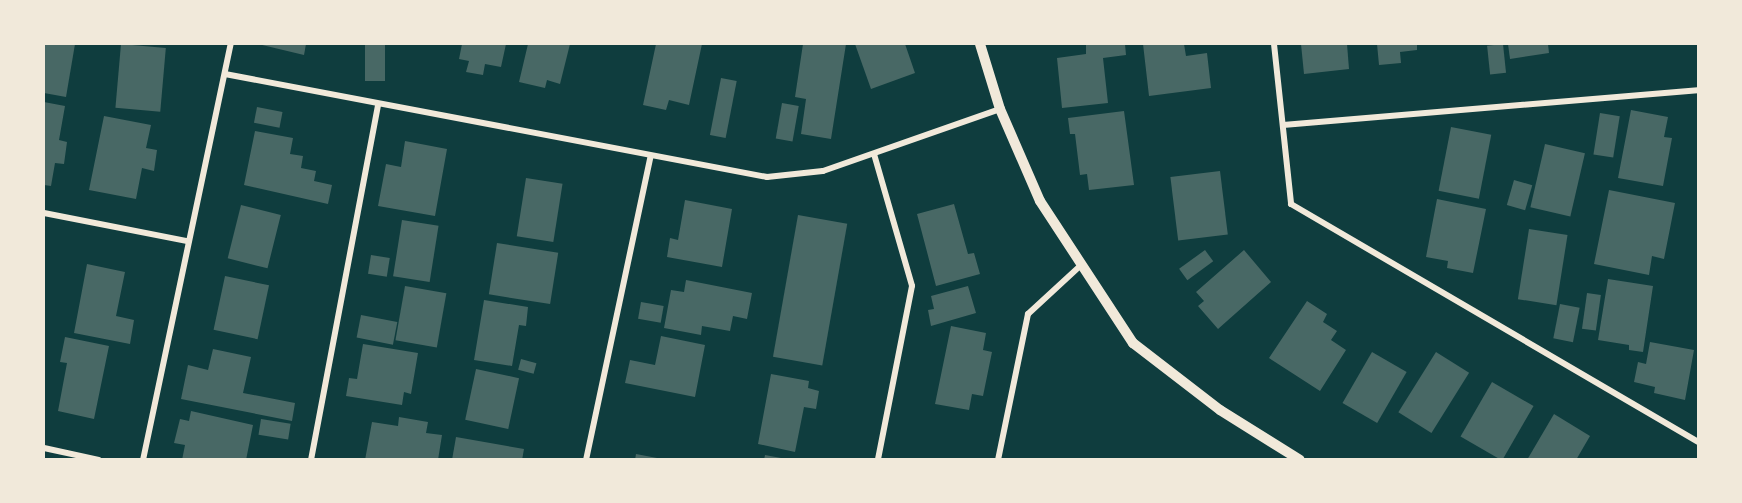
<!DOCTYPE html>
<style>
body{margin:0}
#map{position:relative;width:1742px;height:503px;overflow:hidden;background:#0f3d3e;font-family:"DM Sans",sans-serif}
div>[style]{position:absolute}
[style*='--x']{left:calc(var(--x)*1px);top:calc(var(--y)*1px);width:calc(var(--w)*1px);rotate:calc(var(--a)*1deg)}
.building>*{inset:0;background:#486865;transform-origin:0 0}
.minor>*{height:6px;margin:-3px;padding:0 3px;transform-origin:3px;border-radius:3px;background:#f1e9da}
.tertiary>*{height:10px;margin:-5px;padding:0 5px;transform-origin:5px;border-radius:5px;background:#f1e9da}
span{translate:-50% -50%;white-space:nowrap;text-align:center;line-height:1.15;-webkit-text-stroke:6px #f1e9da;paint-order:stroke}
.frame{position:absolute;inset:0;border:45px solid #f1e9da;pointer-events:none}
</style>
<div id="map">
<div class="building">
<i style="clip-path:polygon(44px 44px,75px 44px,66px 97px,44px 93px)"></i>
<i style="left:121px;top:44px;width:45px;height:64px;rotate:5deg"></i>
<i style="clip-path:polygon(258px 44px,306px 44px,304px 55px)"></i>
<i style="left:365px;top:44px;width:20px;height:37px"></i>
<i style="clip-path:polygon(462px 44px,506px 44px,501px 67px,485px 64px,483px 75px,466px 72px,469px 61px,459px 59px)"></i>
<i style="clip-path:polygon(528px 44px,570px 44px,560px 84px,547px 80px,545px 88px,519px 82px)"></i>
<i style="clip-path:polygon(656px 44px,702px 44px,689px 105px,669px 100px,666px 110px,643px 105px)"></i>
<i style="clip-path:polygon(803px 44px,846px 44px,831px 139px,801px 134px,806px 99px,795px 97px)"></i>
<i style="clip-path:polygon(855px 44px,905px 44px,915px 73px,871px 89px)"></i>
<i style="clip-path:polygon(1086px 44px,1125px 44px,1126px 55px,1103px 58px,1108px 103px,1062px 108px,1057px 58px,1086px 54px)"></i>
<i style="clip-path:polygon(1143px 44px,1184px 44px,1186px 56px,1207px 53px,1211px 88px,1149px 96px)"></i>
<i style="clip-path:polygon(1301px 44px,1347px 44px,1349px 69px,1304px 74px)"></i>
<i style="clip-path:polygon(1377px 44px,1417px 44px,1417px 50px,1400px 52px,1401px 63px,1379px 65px)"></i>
<i style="left:1503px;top:44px;width:29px;height:16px;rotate:84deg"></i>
<i style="clip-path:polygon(1508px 44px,1548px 44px,1549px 53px,1510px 59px)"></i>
<i style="left:721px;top:78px;width:16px;height:58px;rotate:11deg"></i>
<i style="clip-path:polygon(44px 102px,65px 106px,59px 140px,67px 142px,64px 164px,55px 163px,51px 186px,44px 185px)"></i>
<i style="left:782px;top:103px;width:17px;height:36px;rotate:10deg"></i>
<i style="left:257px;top:107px;width:26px;height:16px;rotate:11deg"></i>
<i style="clip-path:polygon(1631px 110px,1668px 117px,1664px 137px,1672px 138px,1663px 186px,1618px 178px)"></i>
<i style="clip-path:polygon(1124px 111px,1134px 185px,1089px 190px,1087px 174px,1080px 175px,1075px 134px,1070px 134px,1068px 118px)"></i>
<i style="left:1600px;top:113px;width:20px;height:42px;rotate:9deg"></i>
<i style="clip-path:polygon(104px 116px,151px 125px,146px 148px,157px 150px,154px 171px,142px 168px,136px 199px,89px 190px)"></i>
<i style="left:1451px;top:127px;width:41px;height:65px;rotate:11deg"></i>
<i style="clip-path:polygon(255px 131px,293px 138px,290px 154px,303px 156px,301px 168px,316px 171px,314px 181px,332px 185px,328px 204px,244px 185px)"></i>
<i style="clip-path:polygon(405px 141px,447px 149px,435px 216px,378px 206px,386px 164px,401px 167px)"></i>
<i style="left:1545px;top:144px;width:41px;height:65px;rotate:13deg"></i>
<i style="left:1220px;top:171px;width:64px;height:50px;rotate:83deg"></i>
<i style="left:526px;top:178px;width:37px;height:59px;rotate:9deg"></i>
<i style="left:1514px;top:180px;width:19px;height:26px;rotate:16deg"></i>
<i style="clip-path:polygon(1609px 190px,1675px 203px,1664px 259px,1652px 256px,1649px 275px,1594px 264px)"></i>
<i style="clip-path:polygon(1437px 199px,1486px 209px,1473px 273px,1447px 268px,1448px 261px,1426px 257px)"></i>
<i style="clip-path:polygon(685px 200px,732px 209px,722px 267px,667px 257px,670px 238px,678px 240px)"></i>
<i style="clip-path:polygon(954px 204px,968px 254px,974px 253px,980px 274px,936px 286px,917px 214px)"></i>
<i style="left:241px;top:205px;width:41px;height:55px;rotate:14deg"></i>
<i style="left:798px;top:215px;width:50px;height:144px;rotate:10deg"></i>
<i style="left:402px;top:220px;width:37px;height:57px;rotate:9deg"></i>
<i style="left:1529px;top:229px;width:39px;height:71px;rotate:9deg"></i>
<i style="left:497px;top:243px;width:62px;height:52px;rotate:9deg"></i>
<i style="left:1205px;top:250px;width:14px;height:32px;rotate:54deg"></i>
<i style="clip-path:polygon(1244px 250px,1271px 282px,1218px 329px,1198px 306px,1204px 301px,1196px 292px)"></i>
<i style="left:371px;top:255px;width:19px;height:19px;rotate:9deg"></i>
<i style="clip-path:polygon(87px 264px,125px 272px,116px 316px,134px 320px,130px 344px,74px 333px)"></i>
<i style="left:225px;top:276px;width:45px;height:55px;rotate:12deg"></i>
<i style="clip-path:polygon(1608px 279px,1653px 286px,1643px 352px,1629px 350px,1629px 345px,1598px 340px)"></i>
<i style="clip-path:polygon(686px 280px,752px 293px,747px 319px,733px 316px,730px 331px,702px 326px,701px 335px,664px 328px,671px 290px,684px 292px)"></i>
<i style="left:405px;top:286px;width:42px;height:55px;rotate:10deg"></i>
<i style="clip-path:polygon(968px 286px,976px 313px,931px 326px,928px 310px,934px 309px,931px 296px)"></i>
<i style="left:1587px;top:293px;width:14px;height:36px;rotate:8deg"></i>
<i style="clip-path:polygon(484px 300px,528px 307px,526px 326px,519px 325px,512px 366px,474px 360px)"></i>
<i style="clip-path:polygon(1307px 301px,1327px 314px,1323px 322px,1337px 331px,1331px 340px,1346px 350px,1320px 391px,1269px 358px)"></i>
<i style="left:641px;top:302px;width:23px;height:17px;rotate:10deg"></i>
<i style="left:1560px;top:304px;width:20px;height:35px;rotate:11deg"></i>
<i style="left:361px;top:315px;width:37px;height:23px;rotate:11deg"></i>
<i style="clip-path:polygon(951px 326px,986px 333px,983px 350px,992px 352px,983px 396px,972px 394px,969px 410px,935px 404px)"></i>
<i style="clip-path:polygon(661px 336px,705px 345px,695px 397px,625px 383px,630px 360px,655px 365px)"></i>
<i style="clip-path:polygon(65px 337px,109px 346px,94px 419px,58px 411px,67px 363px,60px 362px)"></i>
<i style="clip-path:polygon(1650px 342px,1694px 350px,1685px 400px,1654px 393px,1655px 387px,1634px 382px,1638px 362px,1646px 364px)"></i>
<i style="clip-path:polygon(363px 344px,418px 353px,411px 394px,404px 392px,402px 405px,346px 396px,349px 378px,357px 379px)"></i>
<i style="clip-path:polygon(213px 349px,251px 357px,243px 393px,295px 403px,292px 421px,181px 399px,188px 365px,208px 370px)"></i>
<i style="left:1372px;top:352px;width:40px;height:59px;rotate:30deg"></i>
<i style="left:1436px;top:352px;width:39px;height:71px;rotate:32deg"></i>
<i style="left:521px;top:359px;width:16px;height:11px;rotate:15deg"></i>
<i style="left:476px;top:369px;width:44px;height:52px;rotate:12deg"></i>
<i style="clip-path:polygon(771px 374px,809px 381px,808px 388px,819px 391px,816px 409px,804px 407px,795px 452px,758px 444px)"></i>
<i style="left:1492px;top:382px;width:48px;height:63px;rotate:30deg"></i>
<i style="clip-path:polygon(191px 411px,253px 425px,246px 460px,182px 460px,185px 445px,174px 443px,180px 419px,189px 421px)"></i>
<i style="clip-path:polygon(1554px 414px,1590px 436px,1576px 460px,1527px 460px)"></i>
<i style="clip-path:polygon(399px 417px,428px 422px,426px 433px,442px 435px,438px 460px,365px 460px,372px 422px,398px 426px)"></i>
<i style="left:261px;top:419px;width:30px;height:16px;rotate:9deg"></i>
<i style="clip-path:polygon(456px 437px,524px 449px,522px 460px,452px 460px)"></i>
<i style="clip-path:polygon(636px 454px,657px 458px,657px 460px,635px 460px)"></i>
<i style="clip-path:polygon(765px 455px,781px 458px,781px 460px,764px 460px)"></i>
</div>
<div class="minor">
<i style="--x:1274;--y:44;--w:161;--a:83.9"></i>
<i style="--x:1291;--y:204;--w:471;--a:30.3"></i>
<i style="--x:225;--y:74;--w:552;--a:10.76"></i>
<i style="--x:767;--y:177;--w:56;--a:-6.1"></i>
<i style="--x:823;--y:171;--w:188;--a:-19.3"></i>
<i style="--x:1283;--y:125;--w:416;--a:-4.8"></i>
<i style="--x:874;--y:154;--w:137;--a:73.9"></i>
<i style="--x:912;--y:286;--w:177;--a:101.1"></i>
<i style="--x:44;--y:213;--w:146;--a:11.1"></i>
<i style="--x:44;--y:448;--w:56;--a:12.3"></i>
<i style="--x:143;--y:460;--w:425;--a:-78.1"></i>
<i style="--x:311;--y:460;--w:362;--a:-79.3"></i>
<i style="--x:586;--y:460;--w:309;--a:-78"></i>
<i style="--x:998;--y:460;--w:149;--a:-78.4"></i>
<i style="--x:1028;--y:314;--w:71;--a:-42.7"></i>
</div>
<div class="tertiary">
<i style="--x:980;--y:44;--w:68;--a:72.9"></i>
<i style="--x:1000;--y:109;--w:100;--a:66.5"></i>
<i style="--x:1040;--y:201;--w:170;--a:56.8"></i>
<i style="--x:1133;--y:343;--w:110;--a:37.6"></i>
<i style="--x:1220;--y:410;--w:94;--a:32"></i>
</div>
<div class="frame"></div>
</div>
